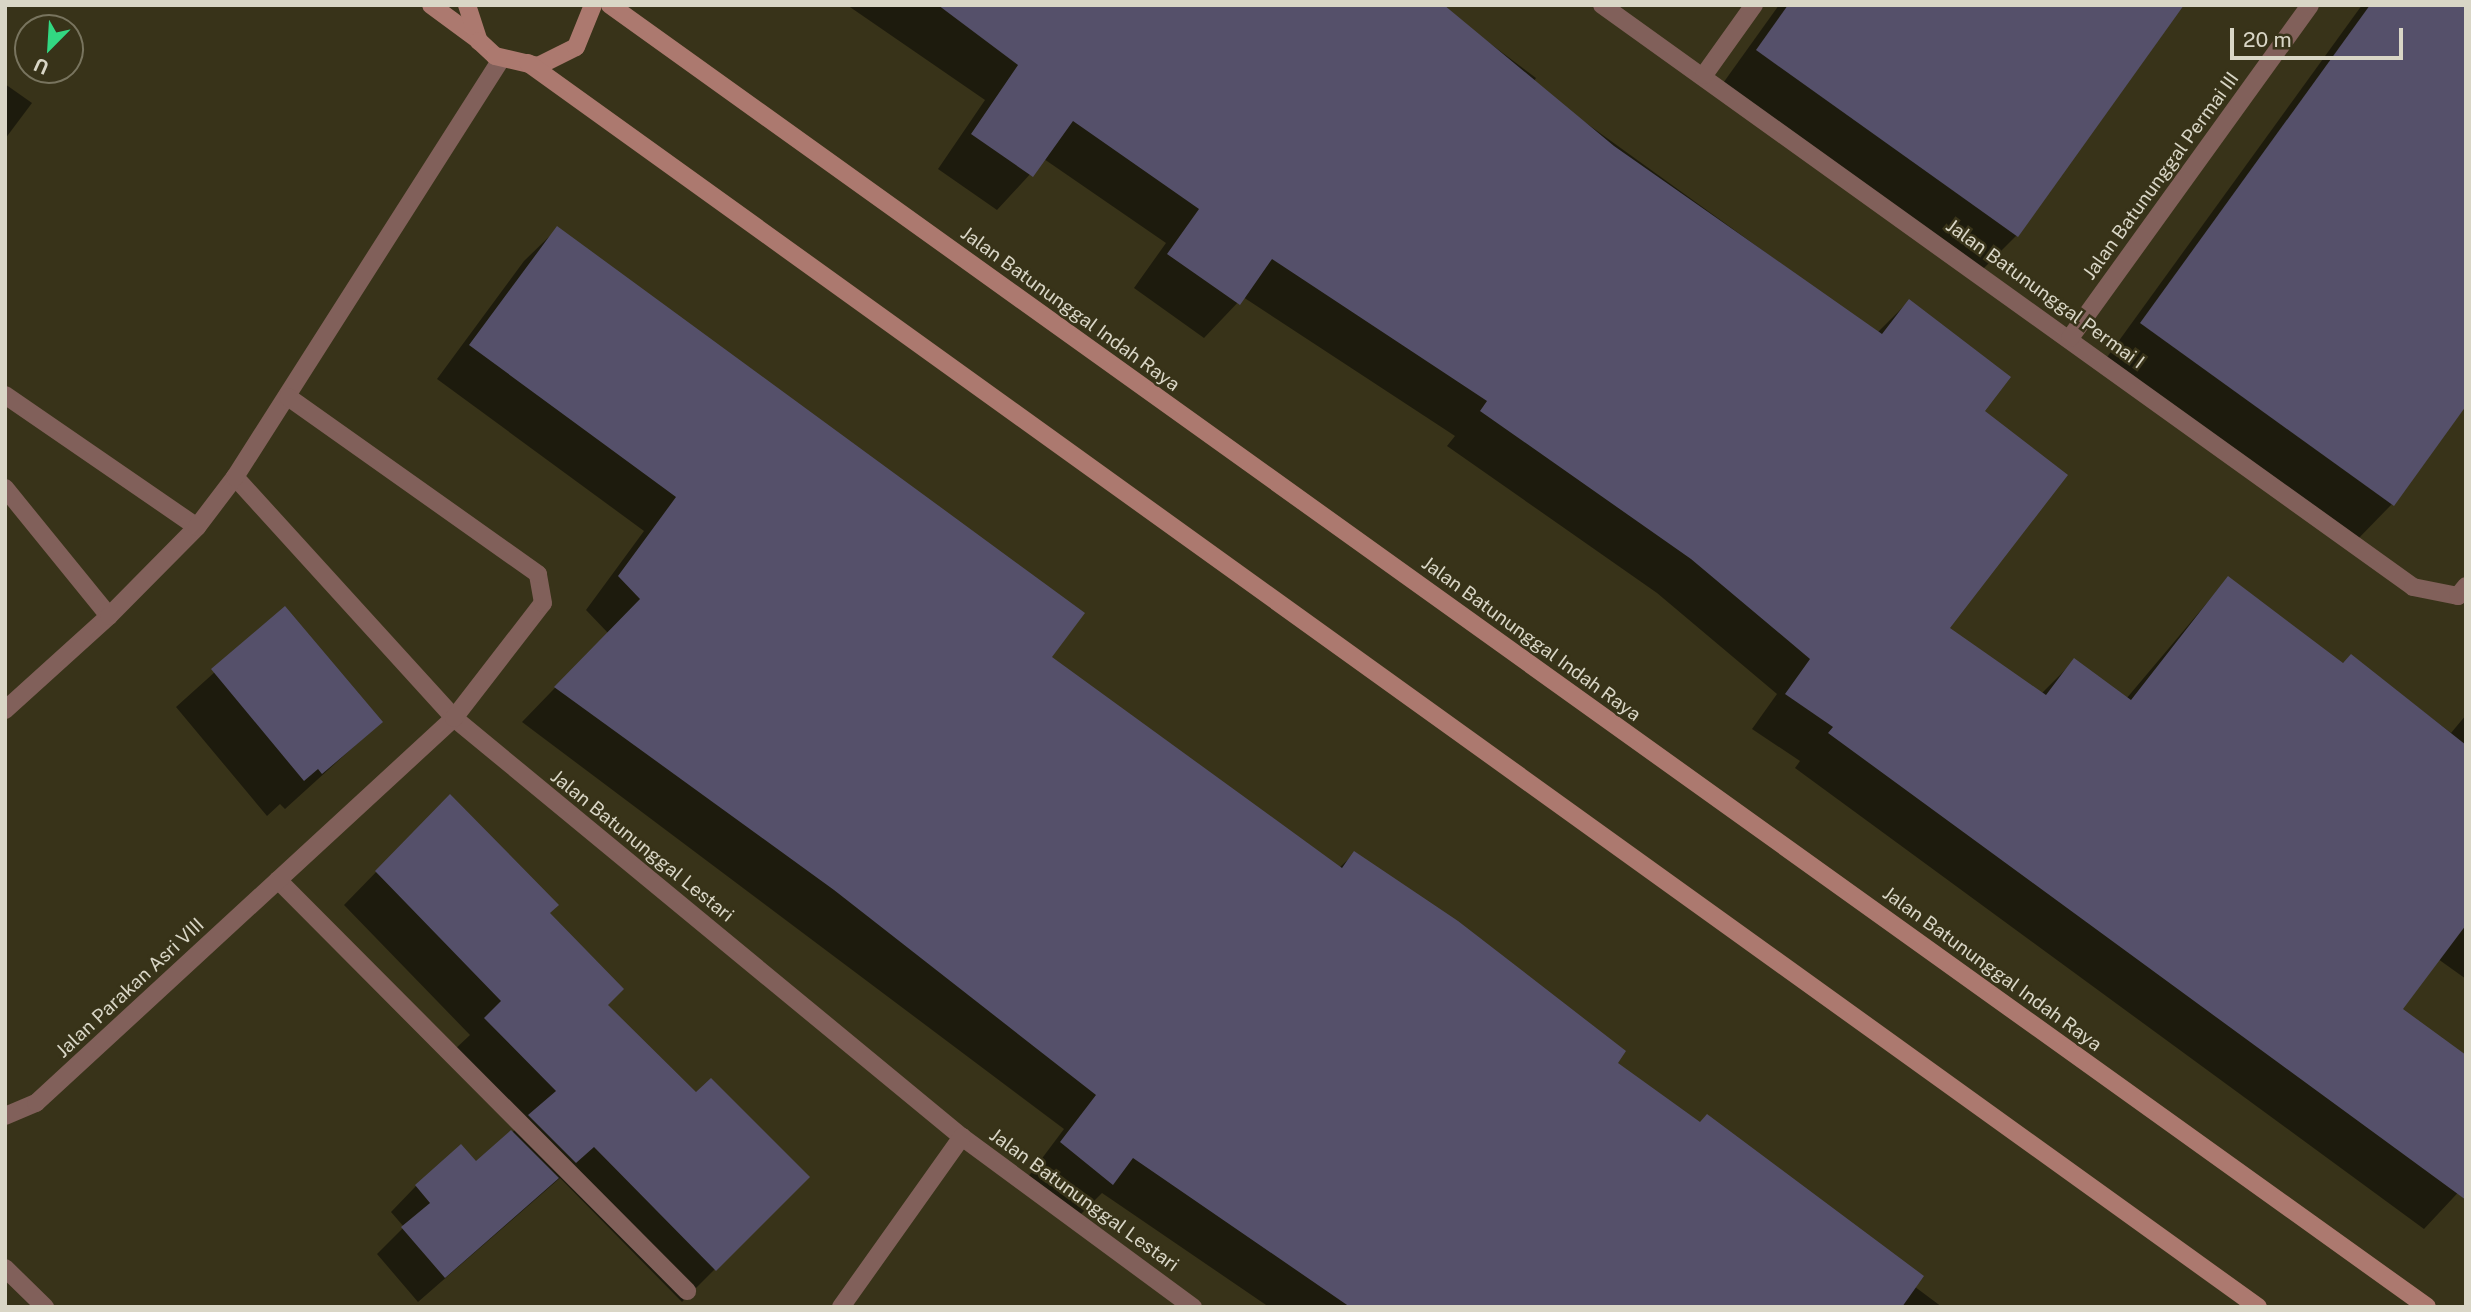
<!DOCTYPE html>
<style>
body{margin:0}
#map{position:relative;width:2471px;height:1312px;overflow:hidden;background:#383319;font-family:"Public Sans",sans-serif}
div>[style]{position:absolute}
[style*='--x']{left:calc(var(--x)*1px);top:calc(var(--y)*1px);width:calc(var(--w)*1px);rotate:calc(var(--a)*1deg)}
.shadow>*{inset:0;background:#0007}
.building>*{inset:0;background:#55506a}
.street>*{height:18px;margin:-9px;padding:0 9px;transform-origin:9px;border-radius:9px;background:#81605a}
.secondary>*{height:18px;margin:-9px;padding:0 9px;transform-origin:9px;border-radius:9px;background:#ac796f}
span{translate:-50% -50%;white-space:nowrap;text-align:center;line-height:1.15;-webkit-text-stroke:5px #383319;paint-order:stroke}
.street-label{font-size:19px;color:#d9d6c6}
.frame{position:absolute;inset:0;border:7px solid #d9d6c6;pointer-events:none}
.north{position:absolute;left:14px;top:14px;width:70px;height:70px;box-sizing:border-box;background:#383319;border:2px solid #78745e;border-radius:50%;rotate:204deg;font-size:19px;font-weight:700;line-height:28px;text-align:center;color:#d9d6c6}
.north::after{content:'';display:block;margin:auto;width:24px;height:32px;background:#32d882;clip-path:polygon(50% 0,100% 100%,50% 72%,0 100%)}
.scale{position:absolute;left:2230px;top:28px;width:173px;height:32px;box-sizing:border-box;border:4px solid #d9d6c6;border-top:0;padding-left:9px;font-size:21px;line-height:24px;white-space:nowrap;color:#d9d6c6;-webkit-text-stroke:5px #383319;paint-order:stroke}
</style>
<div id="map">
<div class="shadow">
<i style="clip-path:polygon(847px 5px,1439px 5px,1536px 78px,1532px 84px,1877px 333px,1909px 301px,1982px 411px,1947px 628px,2041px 694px,2075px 660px,2126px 699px,2228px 578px,2342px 664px,2351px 656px,2451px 733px,2466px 715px,2466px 979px,2438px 959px,2401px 1009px,2466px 1184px,2424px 1229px,1795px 768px,1800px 761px,1752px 729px,1777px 694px,1657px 593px,1447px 446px,1455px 436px,1243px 297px,1204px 338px,1134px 288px,1166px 243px,1044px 159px,997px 210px,938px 169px,985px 100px)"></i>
<i style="clip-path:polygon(1779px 5px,2182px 5px,2016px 236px,1980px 272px,1721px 86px)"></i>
<i style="clip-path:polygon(2362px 5px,2466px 5px,2392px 504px,2356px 541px,2105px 360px)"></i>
<i style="clip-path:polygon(5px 84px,32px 103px,5px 139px)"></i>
<i style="clip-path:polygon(558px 228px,1049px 658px,1339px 868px,1355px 853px,1615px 1063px,1942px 1307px,1269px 1307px,1102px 1193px,1078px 1217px,1028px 1177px,1064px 1129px,522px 722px,608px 633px,586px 610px,644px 531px,437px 379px,524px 261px)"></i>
<i style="clip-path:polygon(285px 609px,381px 722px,285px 809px,280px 804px,267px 816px,176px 707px)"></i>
<i style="clip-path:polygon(418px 829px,548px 913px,606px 1005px,696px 1094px,807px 1177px,682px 1302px,560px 1178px,418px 1302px,377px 1254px,404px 1227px,391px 1212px,416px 1186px,461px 1147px,476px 1164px,523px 1123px,453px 1051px,470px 1035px,344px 905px)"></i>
</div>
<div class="building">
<i style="clip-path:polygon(938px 5px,1444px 5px,1614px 146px,1882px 334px,1909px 299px,2011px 377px,1985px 411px,2068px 475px,1950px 628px,2046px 695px,2074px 658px,2131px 700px,2228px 576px,2343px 663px,2351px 654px,2466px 745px,2466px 925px,2403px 1009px,2466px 1055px,2466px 1200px,1828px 733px,1833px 727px,1785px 694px,1810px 659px,1691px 559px,1480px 411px,1487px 401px,1272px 259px,1240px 305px,1167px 254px,1199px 209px,1073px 121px,1033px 177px,971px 134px,1018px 65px)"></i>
<i style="clip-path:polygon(1788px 5px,2184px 5px,2018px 237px,1756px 50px)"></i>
<i style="clip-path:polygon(2370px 5px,2466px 5px,2466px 406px,2394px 506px,2140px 323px)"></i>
<i style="clip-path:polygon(557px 226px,1085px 613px,1052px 657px,1342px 868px,1354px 851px,1458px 921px,1626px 1051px,1618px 1063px,1700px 1122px,1707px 1114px,1924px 1276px,1902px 1307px,1350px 1307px,1133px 1158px,1113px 1185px,1060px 1142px,1096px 1095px,834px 890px,554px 687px,640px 599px,618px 576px,676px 497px,469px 345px)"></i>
<i style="clip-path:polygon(285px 606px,383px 722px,322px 774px,318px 769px,304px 781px,211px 669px)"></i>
<i style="clip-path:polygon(450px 794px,559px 905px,550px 913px,624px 989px,608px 1005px,696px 1092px,711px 1078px,810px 1177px,716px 1271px,594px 1147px,576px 1163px,528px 1115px,556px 1091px,484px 1018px,501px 1001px,375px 871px)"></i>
<i style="clip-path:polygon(511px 1130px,559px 1178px,445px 1278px,401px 1227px,430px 1203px,415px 1185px,461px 1144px,476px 1161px)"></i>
</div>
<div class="street">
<i style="--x:1602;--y:5;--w:998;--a:35.66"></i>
<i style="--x:2413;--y:587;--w:46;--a:11.3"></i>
<i style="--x:2458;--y:596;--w:13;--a:-51"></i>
<i style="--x:1704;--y:75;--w:86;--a:-54.5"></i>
<i style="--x:2070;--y:338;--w:410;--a:-54.2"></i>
<i style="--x:5;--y:395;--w:233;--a:34.5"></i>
<i style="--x:235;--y:477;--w:326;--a:47.7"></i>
<i style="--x:454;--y:718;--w:659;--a:39.52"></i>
<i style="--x:962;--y:1137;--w:287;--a:36.4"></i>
<i style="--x:5;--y:488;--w:165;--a:50.9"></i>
<i style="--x:5;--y:710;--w:140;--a:-42.1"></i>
<i style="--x:109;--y:616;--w:125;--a:-45.3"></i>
<i style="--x:197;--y:527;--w:63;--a:-52.8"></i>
<i style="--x:235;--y:477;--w:495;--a:-57.5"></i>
<i style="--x:278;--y:880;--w:580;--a:45.14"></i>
<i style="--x:5;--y:1116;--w:34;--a:-23"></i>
<i style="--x:36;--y:1103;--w:568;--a:-42.65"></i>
<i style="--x:454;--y:718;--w:145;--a:-52.3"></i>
<i style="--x:543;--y:603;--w:29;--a:-100"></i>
<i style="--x:538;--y:574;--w:306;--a:-144.7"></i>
<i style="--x:5;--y:1268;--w:56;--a:44.3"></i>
<i style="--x:841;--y:1307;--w:209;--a:-54.6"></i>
</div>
<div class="secondary">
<i style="--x:431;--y:5;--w:56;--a:36.3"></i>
<i style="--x:467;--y:5;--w:38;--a:72"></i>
<i style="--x:479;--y:41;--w:22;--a:43"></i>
<i style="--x:495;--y:56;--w:44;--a:13.1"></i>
<i style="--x:538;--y:66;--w:42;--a:-26.6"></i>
<i style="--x:576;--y:47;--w:45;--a:-68"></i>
<i style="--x:610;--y:5;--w:2235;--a:35.62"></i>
<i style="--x:528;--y:63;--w:2131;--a:35.72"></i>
</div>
<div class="street-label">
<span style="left:2161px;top:176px;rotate:-54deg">Jalan Batununggal Permai III</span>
<span style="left:2045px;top:294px;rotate:36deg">Jalan Batununggal Permai I</span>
<span style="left:1070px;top:309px;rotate:36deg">Jalan Batununggal Indah Raya</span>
<span style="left:1531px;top:639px;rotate:36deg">Jalan Batununggal Indah Raya</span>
<span style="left:642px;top:846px;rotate:39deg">Jalan Batununggal Lestari</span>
<span style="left:1992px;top:969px;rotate:36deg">Jalan Batununggal Indah Raya</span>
<span style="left:130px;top:988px;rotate:-43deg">Jalan Parakan Asri VIII</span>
<span style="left:1084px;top:1200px;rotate:36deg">Jalan Batununggal Lestari</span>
</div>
<div class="frame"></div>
<div class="north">U</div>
<div class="scale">20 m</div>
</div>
